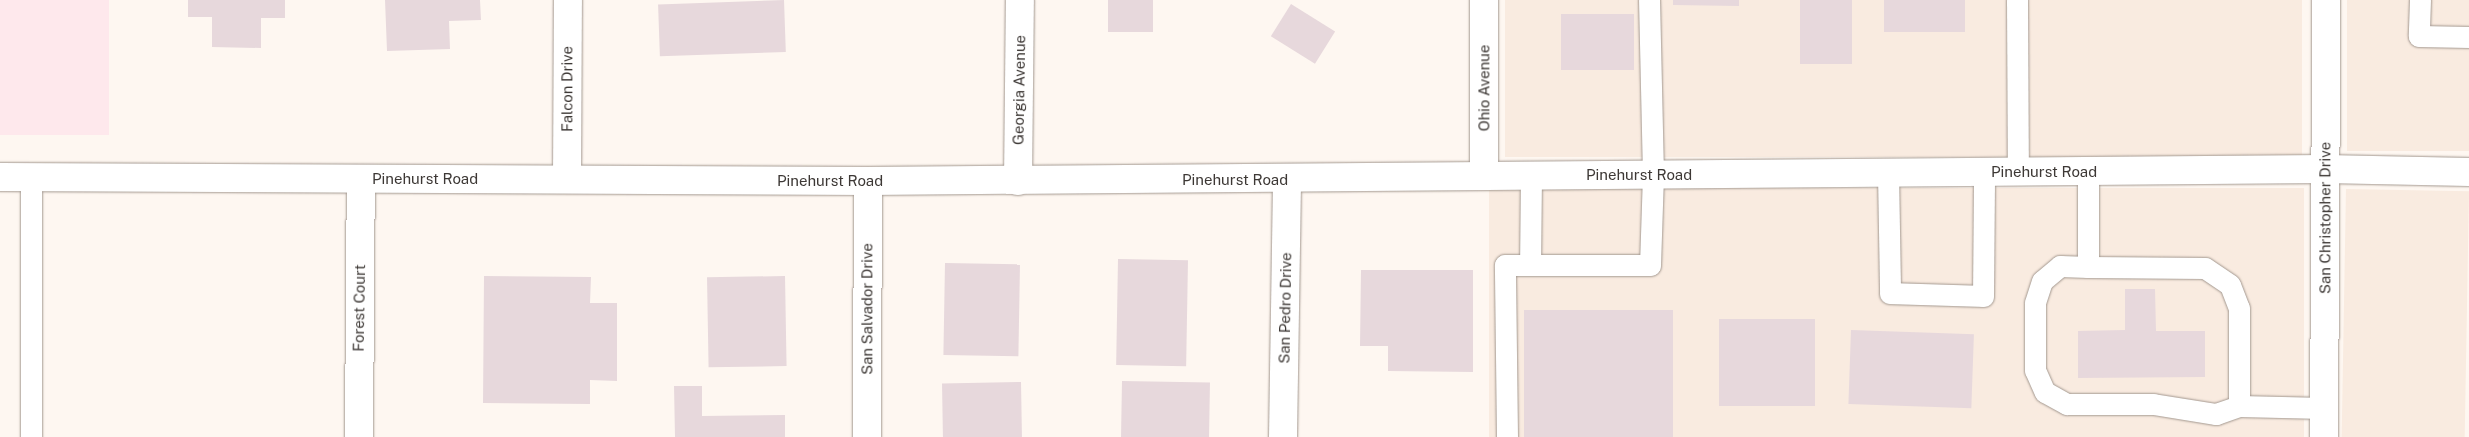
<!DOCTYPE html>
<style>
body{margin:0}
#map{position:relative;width:2469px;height:437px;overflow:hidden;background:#fef7f1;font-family:"Public Sans",sans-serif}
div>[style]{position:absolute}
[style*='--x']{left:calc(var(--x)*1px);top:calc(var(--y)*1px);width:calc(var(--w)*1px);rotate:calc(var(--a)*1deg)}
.built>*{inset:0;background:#f9ebe0;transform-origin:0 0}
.education>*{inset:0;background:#fee8ec;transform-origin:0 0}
.building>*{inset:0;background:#e7d8dc;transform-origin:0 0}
.roads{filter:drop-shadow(0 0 1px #a3988f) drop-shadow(0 0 1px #a3988f)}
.lane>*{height:21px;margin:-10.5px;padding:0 10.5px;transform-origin:10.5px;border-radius:10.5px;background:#fff}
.street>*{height:28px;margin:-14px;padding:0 14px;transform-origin:14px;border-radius:14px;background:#fff}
.secondary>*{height:28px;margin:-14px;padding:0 14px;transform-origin:14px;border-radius:14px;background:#fff}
span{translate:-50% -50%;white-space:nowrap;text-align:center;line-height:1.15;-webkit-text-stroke:5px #fff;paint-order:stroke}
.street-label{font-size:15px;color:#3d3835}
</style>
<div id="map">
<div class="built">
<i style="left:1505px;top:0;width:797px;height:157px"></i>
<i style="left:2347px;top:0;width:122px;height:151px"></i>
<i style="left:2304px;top:188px;width:249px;height:815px;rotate:90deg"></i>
<i style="left:2346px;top:189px;width:123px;height:248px;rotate:1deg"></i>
</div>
<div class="education">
<i style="left:0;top:0;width:109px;height:135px"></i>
</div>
<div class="building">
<i style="clip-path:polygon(188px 0,285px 0,285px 18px,261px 18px,261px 48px,212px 47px,212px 17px,188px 17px)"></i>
<i style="clip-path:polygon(385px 0,480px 0,481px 20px,449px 21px,450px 49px,387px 51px)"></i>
<i style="left:784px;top:0;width:52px;height:126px;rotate:88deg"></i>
<i style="left:1108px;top:0;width:45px;height:32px"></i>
<i style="clip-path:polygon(1673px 0,1739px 0,1739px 6px,1673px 5px)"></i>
<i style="left:1800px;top:0;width:52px;height:64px"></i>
<i style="left:1884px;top:0;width:81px;height:32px"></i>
<i style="left:1291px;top:4px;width:52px;height:38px;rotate:32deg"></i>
<i style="left:1561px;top:14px;width:73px;height:56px"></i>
<i style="left:1118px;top:259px;width:70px;height:106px;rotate:1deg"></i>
<i style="left:945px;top:263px;width:75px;height:92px;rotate:1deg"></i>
<i style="clip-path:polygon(1361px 270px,1473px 270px,1473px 372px,1388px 371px,1388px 346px,1360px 346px)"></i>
<i style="clip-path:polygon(484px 276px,591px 277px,590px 303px,617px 303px,617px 381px,590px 380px,590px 404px,483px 403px)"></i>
<i style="left:785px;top:276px;width:90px;height:78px;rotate:89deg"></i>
<i style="clip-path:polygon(2125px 289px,2155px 289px,2156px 331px,2205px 331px,2205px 377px,2078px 378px,2078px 331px,2125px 330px)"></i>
<i style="left:1673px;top:310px;width:127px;height:149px;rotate:90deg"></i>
<i style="left:1719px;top:319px;width:96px;height:87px"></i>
<i style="left:1851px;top:330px;width:123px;height:74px;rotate:2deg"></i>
<i style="left:1122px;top:381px;width:88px;height:56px;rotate:1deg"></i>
<i style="left:1021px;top:382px;width:55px;height:79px;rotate:89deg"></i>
<i style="clip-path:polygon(674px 386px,702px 386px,702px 416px,785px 415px,785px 437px,675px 437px)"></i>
</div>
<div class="roads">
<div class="lane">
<i style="--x:2017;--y:0;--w:172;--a:89.7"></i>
<i style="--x:2420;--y:0;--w:36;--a:92"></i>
<i style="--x:2419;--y:36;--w:50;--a:1.1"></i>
<i style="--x:2088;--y:172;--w:95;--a:90"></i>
<i style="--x:2088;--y:267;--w:117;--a:0.5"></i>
<i style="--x:2205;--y:268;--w:30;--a:34"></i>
<i style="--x:2230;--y:285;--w:25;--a:69"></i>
<i style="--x:2239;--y:308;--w:98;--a:90"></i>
<i style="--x:2239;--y:406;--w:85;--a:1.3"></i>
<i style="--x:1888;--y:173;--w:120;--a:89"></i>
<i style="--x:1890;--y:293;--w:93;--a:1.8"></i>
<i style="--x:1983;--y:296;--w:124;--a:-89.5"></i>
<i style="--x:1531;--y:175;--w:90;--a:90.6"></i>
<i style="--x:1530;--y:265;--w:120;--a:0"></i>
<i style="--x:1650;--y:265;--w:90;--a:-88.1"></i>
<i style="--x:1653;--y:175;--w:175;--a:-91.3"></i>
<i style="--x:31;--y:177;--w:260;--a:90"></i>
<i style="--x:2088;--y:267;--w:28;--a:-178"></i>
<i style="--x:2060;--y:266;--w:23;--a:140"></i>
<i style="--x:2042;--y:281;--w:23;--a:108"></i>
<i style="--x:2035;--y:303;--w:67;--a:90"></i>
<i style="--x:2035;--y:370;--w:24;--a:66"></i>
<i style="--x:2045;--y:392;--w:25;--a:29"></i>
<i style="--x:2067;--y:404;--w:86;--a:0"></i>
<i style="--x:2153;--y:404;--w:64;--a:9"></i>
<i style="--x:2216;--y:414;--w:24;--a:-19"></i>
<i style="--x:1507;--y:437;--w:172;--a:-90.7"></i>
<i style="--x:1505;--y:265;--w:25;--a:0"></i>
</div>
<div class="street">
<i style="--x:1484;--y:0;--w:176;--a:90"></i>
<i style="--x:567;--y:179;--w:179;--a:-89.7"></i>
<i style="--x:1018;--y:181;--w:181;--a:-89.4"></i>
<i style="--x:359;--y:437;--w:258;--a:-89.6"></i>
<i style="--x:867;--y:437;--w:256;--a:-89.8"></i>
<i style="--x:1283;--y:437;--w:257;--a:-89.1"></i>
</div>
<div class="secondary">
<i style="--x:0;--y:177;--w:868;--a:0.26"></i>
<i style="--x:868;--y:181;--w:1457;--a:-0.47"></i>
<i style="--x:2325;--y:169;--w:144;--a:1.2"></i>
<i style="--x:2324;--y:437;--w:437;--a:-89.7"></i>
</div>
</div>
<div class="street-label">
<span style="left:1484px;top:88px;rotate:-90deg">Ohio Avenue</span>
<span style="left:567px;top:89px;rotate:-90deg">Falcon Drive</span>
<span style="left:1019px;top:90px;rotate:-89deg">Georgia Avenue</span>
<span style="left:2044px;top:172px">Pinehurst Road</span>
<span style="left:1639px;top:175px">Pinehurst Road</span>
<span style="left:425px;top:179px">Pinehurst Road</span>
<span style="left:1235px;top:180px">Pinehurst Road</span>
<span style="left:830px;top:181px">Pinehurst Road</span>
<span style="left:2325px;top:218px;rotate:-90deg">San Christopher Drive</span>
<span style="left:359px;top:308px;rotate:-89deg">Forest Court</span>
<span style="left:1285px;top:308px;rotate:-89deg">San Pedro Drive</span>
<span style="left:867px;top:309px;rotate:-90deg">San Salvador Drive</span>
</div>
</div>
